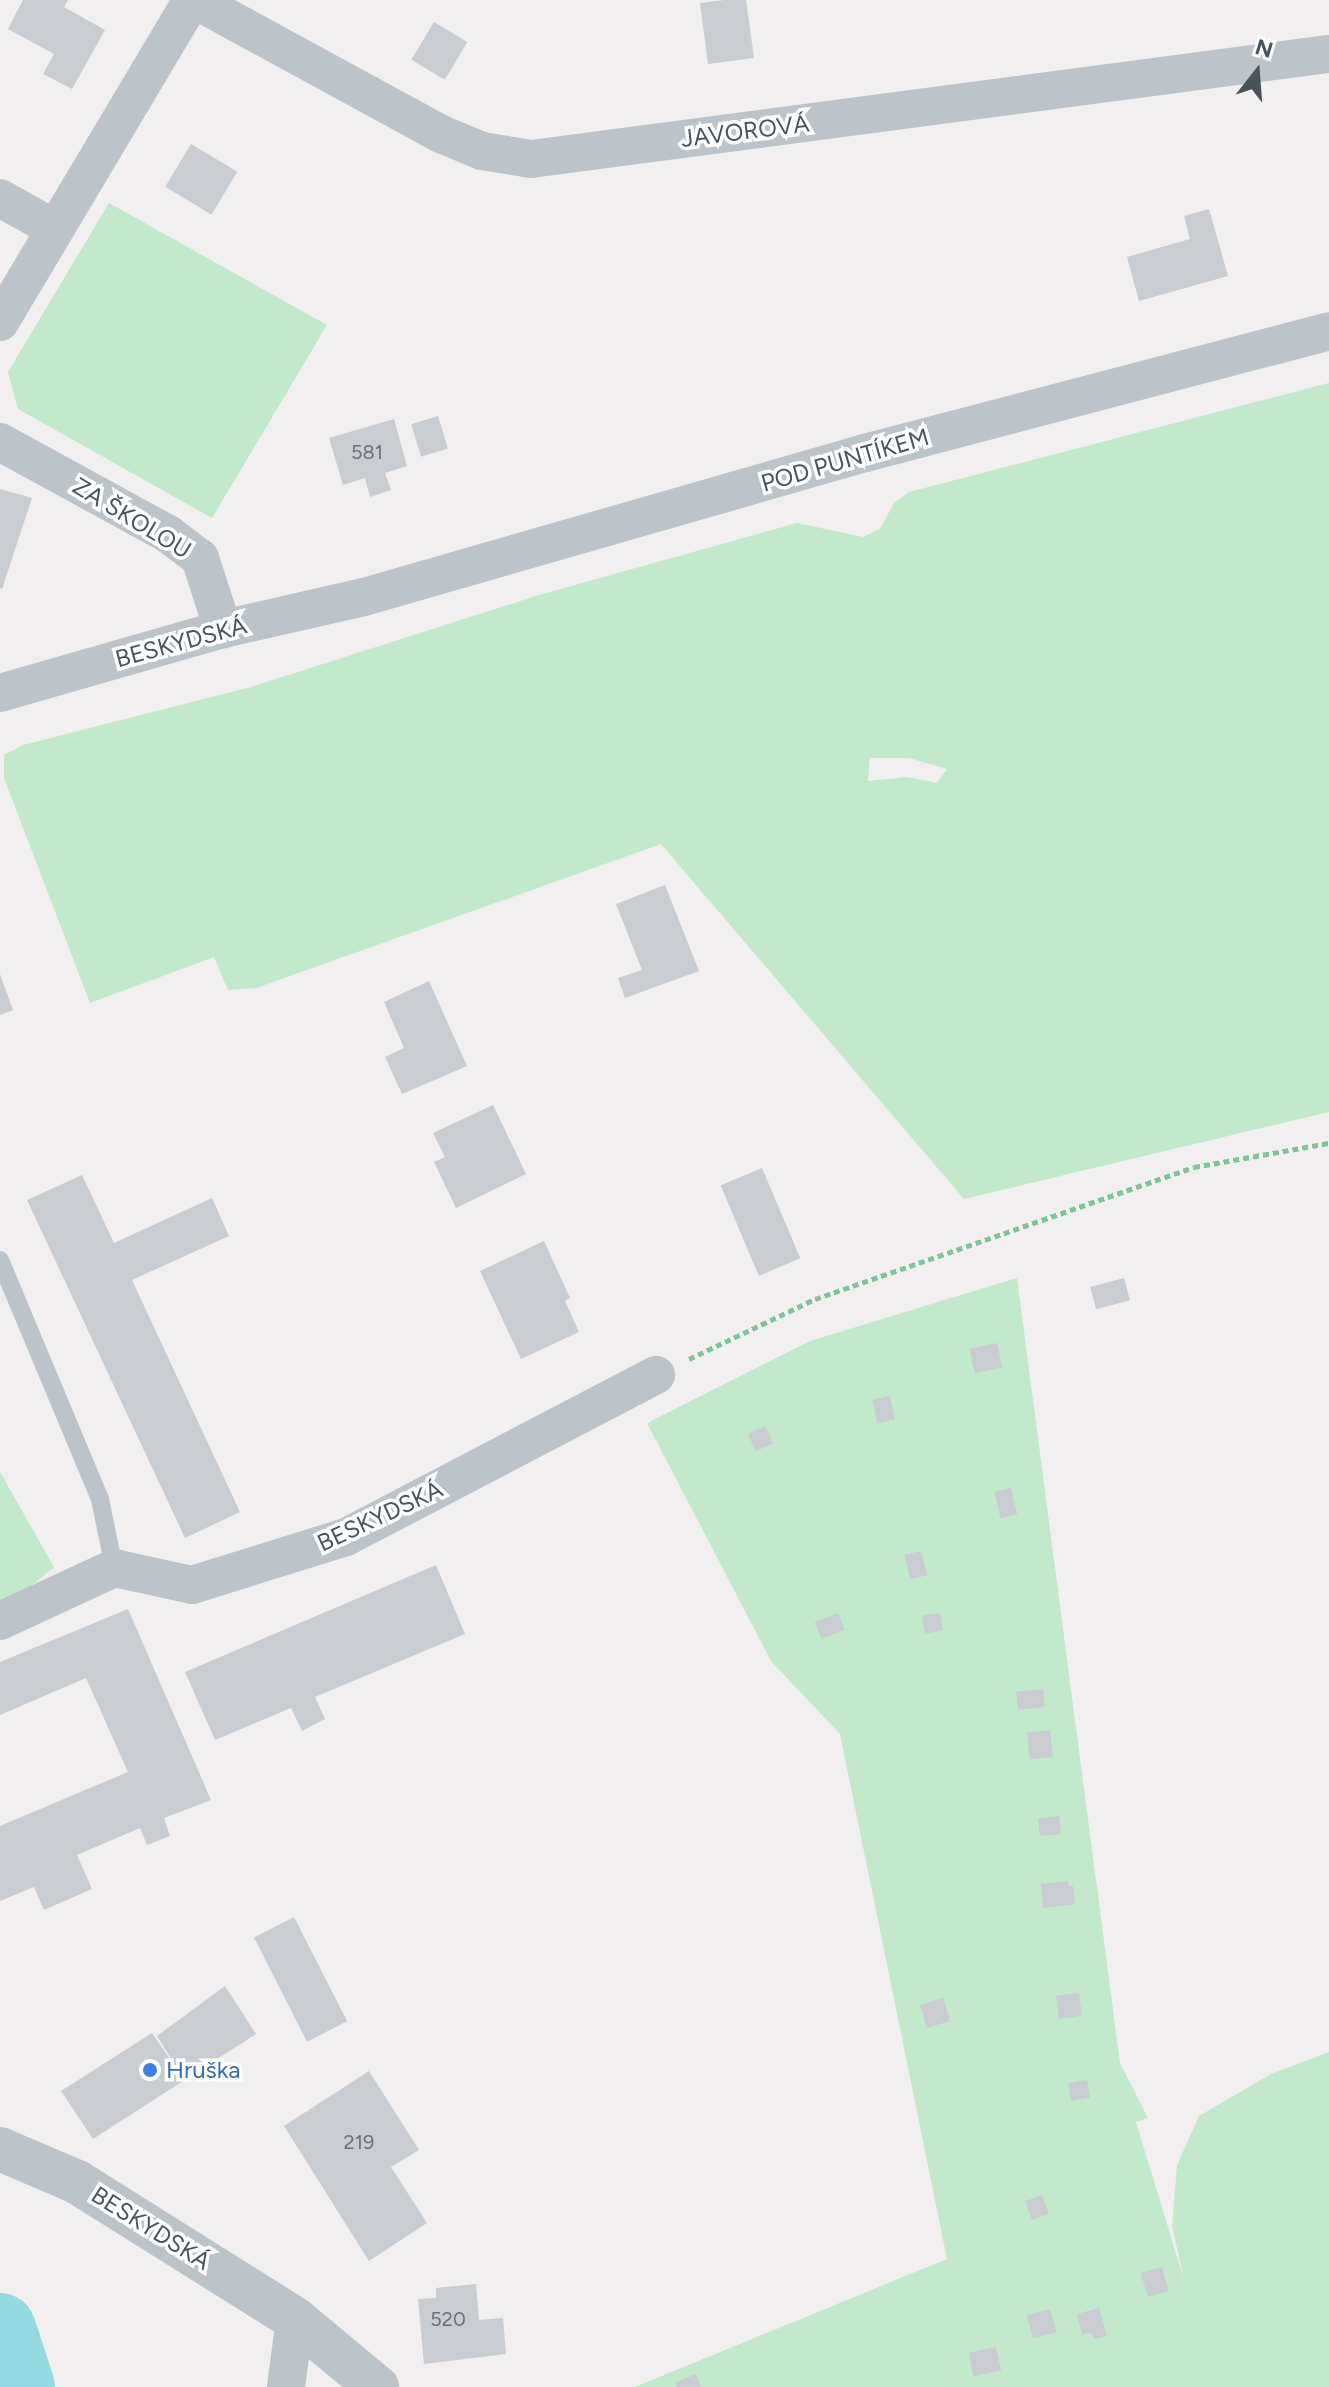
<!DOCTYPE html>
<meta charset="utf-8">
<style>
body{margin:0}
#map{position:relative;width:1329px;height:2387px;overflow:hidden;background:#f1efef;font-family:Figtree,sans-serif}
div>[style]{position:absolute}
[style*='--x']{left:calc(var(--x)*1px);top:calc(var(--y)*1px);width:calc(var(--w)*1px);rotate:calc(var(--a)*1deg)}
.green>*{inset:0;background:#c2e9cc}
.river>*{height:72px;margin:-36px;padding:0 36px;transform-origin:36px;border-radius:36px;background:#94dae1}
.building>*{inset:0;background:#c9ccd0;transform-origin:0 0}
.path>*{height:5px;margin-top:-2.5px;transform-origin:0;background:repeating-linear-gradient(90deg,#7ec399 0 6px,transparent 0 10px)}
.service>*{height:18px;margin:-9px;padding:0 9px;transform-origin:9px;border-radius:9px;background:#bcc4ca}
.minor>*{height:38px;margin:-19px;padding:0 19px;transform-origin:19px;border-radius:19px;background:#bcc4ca}
.tertiary>*{height:44px;margin:-22px;padding:0 22px;transform-origin:22px;border-radius:22px;background:#bcc4ca}
.dots>*{width:22px;height:22px;translate:-50% -50%;box-sizing:border-box;border:4px solid #fff;border-radius:50%}
span{translate:-50% -50%;white-space:nowrap;text-align:center;line-height:1.15;-webkit-text-stroke:7px #fff;paint-order:stroke}
.number-label{font-size:20px;color:#697278}
.number-label span{-webkit-text-stroke-width:0}
.street-label{font-size:24px;color:#49545a}
.shop-label{font-size:24px;color:#366cbe}
.left{translate:0 -50%;text-align:left}
.north{position:absolute;left:1217px;top:32px;width:80px;height:80px;-webkit-text-stroke:6px #fff;paint-order:stroke;rotate:17deg;font-size:22px;font-weight:700;line-height:32px;text-align:center;color:#49545a}
.north::after{content:'';display:block;margin:auto;width:28px;height:36px;background:#49545a;clip-path:polygon(50% 0,100% 100%,50% 72%,0 100%)}
</style>
<div id="map">
<div class="green">
<i style="clip-path:polygon(109px 203px,327px 325px,212px 518px,18px 409px,8px 372px)"></i>
<i style="clip-path:polygon(evenodd,1329px 383px,1329px 1112px,964px 1199px,661px 844px,256px 988px,228px 990px,214px 957px,90px 1003px,4px 778px,4px 755px,23px 745px,251px 687px,539px 595px,797px 523px,863px 537px,880px 529px,894px 503px,909px 492px,1329px 383px,870px 758px,909px 758px,947px 769px,937px 783px,907px 777px,868px 781px,870px 758px)"></i>
<i style="clip-path:polygon(1017px 1278px,1120px 2063px,1148px 2118px,1136px 2122px,1184px 2280px,1172px 2226px,1177px 2165px,1199px 2116px,1271px 2074px,1329px 2052px,1329px 2387px,635px 2387px,947px 2259px,840px 1734px,771px 1661px,647px 1423px,810px 1341px)"></i>
<i style="clip-path:polygon(0 1472px,54px 1567px,24px 1592px,0 1605px)"></i>
</div>
<div class="river">
<i style="--x:0;--y:2329;--w:61;--a:71.9"></i>
</div>
<div class="building">
<i style="clip-path:polygon(23px 0,68px 0,64px 7px,105px 30px,72px 89px,43px 74px,54px 54px,8px 29px)"></i>
<i style="clip-path:polygon(724px 0,746px 0,754px 58px,708px 64px,700px 3px)"></i>
<i style="left:434px;top:22px;width:39px;height:44px;rotate:31deg"></i>
<i style="left:191px;top:144px;width:54px;height:50px;rotate:31deg"></i>
<i style="clip-path:polygon(1209px 209px,1228px 276px,1139px 301px,1127px 257px,1190px 239px,1184px 216px)"></i>
<i style="left:438px;top:416px;width:34px;height:28px;rotate:73deg"></i>
<i style="clip-path:polygon(394px 419px,407px 466px,385px 473px,391px 490px,370px 497px,365px 478px,343px 485px,329px 438px)"></i>
<i style="clip-path:polygon(0 489px,32px 498px,2px 589px,0 588px)"></i>
<i style="clip-path:polygon(665px 885px,699px 971px,625px 998px,618px 978px,642px 970px,616px 904px)"></i>
<i style="clip-path:polygon(0 974px,13px 1010px,0 1015px)"></i>
<i style="clip-path:polygon(429px 981px,467px 1066px,402px 1094px,385px 1057px,404px 1048px,384px 1002px)"></i>
<i style="clip-path:polygon(493px 1105px,526px 1174px,456px 1208px,434px 1162px,445px 1157px,433px 1133px)"></i>
<i style="left:762px;top:1168px;width:98px;height:45px;rotate:67deg"></i>
<i style="clip-path:polygon(82px 1175px,114px 1243px,212px 1198px,229px 1236px,132px 1280px,240px 1512px,185px 1538px,27px 1200px)"></i>
<i style="clip-path:polygon(544px 1241px,570px 1298px,565px 1301px,579px 1332px,521px 1359px,480px 1271px)"></i>
<i style="left:1124px;top:1278px;width:23px;height:35px;rotate:75deg"></i>
<i style="left:997px;top:1343px;width:25px;height:28px;rotate:78deg"></i>
<i style="left:890px;top:1396px;width:24px;height:18px;rotate:78deg"></i>
<i style="left:765px;top:1426px;width:19px;height:19px;rotate:65deg"></i>
<i style="left:1011px;top:1488px;width:27px;height:17px;rotate:77deg"></i>
<i style="left:921px;top:1551px;width:25px;height:17px;rotate:76deg"></i>
<i style="clip-path:polygon(436px 1565px,465px 1634px,315px 1697px,325px 1719px,302px 1731px,291px 1708px,215px 1740px,185px 1672px)"></i>
<i style="clip-path:polygon(128px 1609px,211px 1800px,164px 1818px,170px 1836px,147px 1845px,140px 1828px,77px 1855px,92px 1889px,44px 1910px,34px 1887px,0 1901px,0 1826px,128px 1772px,86px 1678px,0 1715px,0 1662px)"></i>
<i style="left:838px;top:1613px;width:18px;height:25px;rotate:68deg"></i>
<i style="left:940px;top:1613px;width:18px;height:18px;rotate:81deg"></i>
<i style="left:1043px;top:1689px;width:18px;height:27px;rotate:84deg"></i>
<i style="left:1050px;top:1730px;width:27px;height:23px;rotate:84deg"></i>
<i style="left:1059px;top:1816px;width:18px;height:21px;rotate:84deg"></i>
<i style="clip-path:polygon(1068px 1881px,1069px 1886px,1073px 1886px,1075px 1904px,1043px 1908px,1041px 1884px)"></i>
<i style="left:294px;top:1917px;width:117px;height:45px;rotate:63deg"></i>
<i style="clip-path:polygon(225px 1986px,256px 2034px,93px 2139px,61px 2091px,152px 2033px,181px 2075px,157px 2036px)"></i>
<i style="left:1079px;top:1993px;width:23px;height:23px;rotate:83deg"></i>
<i style="left:943px;top:1998px;width:24px;height:24px;rotate:73deg"></i>
<i style="clip-path:polygon(369px 2071px,419px 2150px,391px 2167px,427px 2223px,369px 2261px,284px 2126px)"></i>
<i style="left:1087px;top:2080px;width:18px;height:19px;rotate:81deg"></i>
<i style="left:1042px;top:2195px;width:20px;height:18px;rotate:70deg"></i>
<i style="left:1162px;top:2267px;width:25px;height:22px;rotate:74deg"></i>
<i style="clip-path:polygon(476px 2284px,479px 2320px,503px 2318px,506px 2354px,424px 2364px,418px 2299px,436px 2298px,436px 2288px)"></i>
<i style="clip-path:polygon(1099px 2308px,1107px 2336px,1094px 2339px,1092px 2333px,1082px 2334px,1077px 2314px)"></i>
<i style="left:1050px;top:2309px;width:24px;height:24px;rotate:75deg"></i>
<i style="left:996px;top:2347px;width:24px;height:28px;rotate:78deg"></i>
<i style="clip-path:polygon(696px 2374px,701px 2387px,677px 2387px,675px 2383px)"></i>
</div>
<div class="path">
<i style="--x:689;--y:1359;--w:140;--a:-25.5"></i>
<i style="--x:815;--y:1299;--w:401;--a:-19.2"></i>
<i style="--x:1194;--y:1167;--w:137;--a:-10.1"></i>
</div>
<div class="service">
<i style="--x:0;--y:1260;--w:259;--a:67.3"></i>
<i style="--x:100;--y:1499;--w:70;--a:78.5"></i>
</div>
<div class="minor">
<i style="--x:195;--y:0;--w:280;--a:28.6"></i>
<i style="--x:441;--y:134;--w:44;--a:22.5"></i>
<i style="--x:482;--y:151;--w:50;--a:9.3"></i>
<i style="--x:531;--y:159;--w:805;--a:-7.5"></i>
<i style="--x:0;--y:198;--w:63;--a:29.4"></i>
<i style="--x:0;--y:322;--w:375;--a:-59.2"></i>
<i style="--x:0;--y:442;--w:192;--a:28.7"></i>
<i style="--x:168;--y:534;--w:40;--a:37"></i>
<i style="--x:200;--y:558;--w:75;--a:72.1"></i>
<i style="--x:0;--y:693;--w:232;--a:-16"></i>
<i style="--x:223;--y:629;--w:145;--a:-12.8"></i>
<i style="--x:364;--y:597;--w:521;--a:-16.04"></i>
<i style="--x:865;--y:453;--w:480;--a:-14.7"></i>
<i style="--x:0;--y:1621;--w:126;--a:-24.9"></i>
<i style="--x:114;--y:1568;--w:80;--a:12.3"></i>
<i style="--x:192;--y:1585;--w:161;--a:-17.3"></i>
<i style="--x:346;--y:1537;--w:350;--a:-27.6"></i>
<i style="--x:286;--y:2387;--w:69;--a:-82.5"></i>
</div>
<div class="tertiary">
<i style="--x:0;--y:2149;--w:84;--a:23.2"></i>
<i style="--x:77;--y:2182;--w:257;--a:32.1"></i>
<i style="--x:295;--y:2319;--w:107;--a:39.7"></i>
</div>
<div class="dots">
<i style="left:150px;top:2070px;background:#3f7fe0"></i>
</div>
<div class="number-label">
<span style="left:367px;top:452px">581</span>
<span style="left:359px;top:2142px">219</span>
<span style="left:448px;top:2319px">520</span>
</div>
<div class="street-label">
<span style="left:745px;top:131px;rotate:-7deg">JAVOROVÁ</span>
<span style="left:845px;top:460px;rotate:-16deg">POD PUNTÍKEM</span>
<span style="left:132px;top:518px;rotate:31deg">ZA ŠKOLOU</span>
<span style="left:181px;top:642px;rotate:-15deg">BESKYDSKÁ</span>
<span style="left:380px;top:1516px;rotate:-25deg">BESKYDSKÁ</span>
<span style="left:151px;top:2228px;rotate:32deg">BESKYDSKÁ</span>
</div>
<div class="shop-label">
<span class="left" style="left:166px;top:2070px">Hruška</span>
</div>
<div class="north">N</div>
</div>
